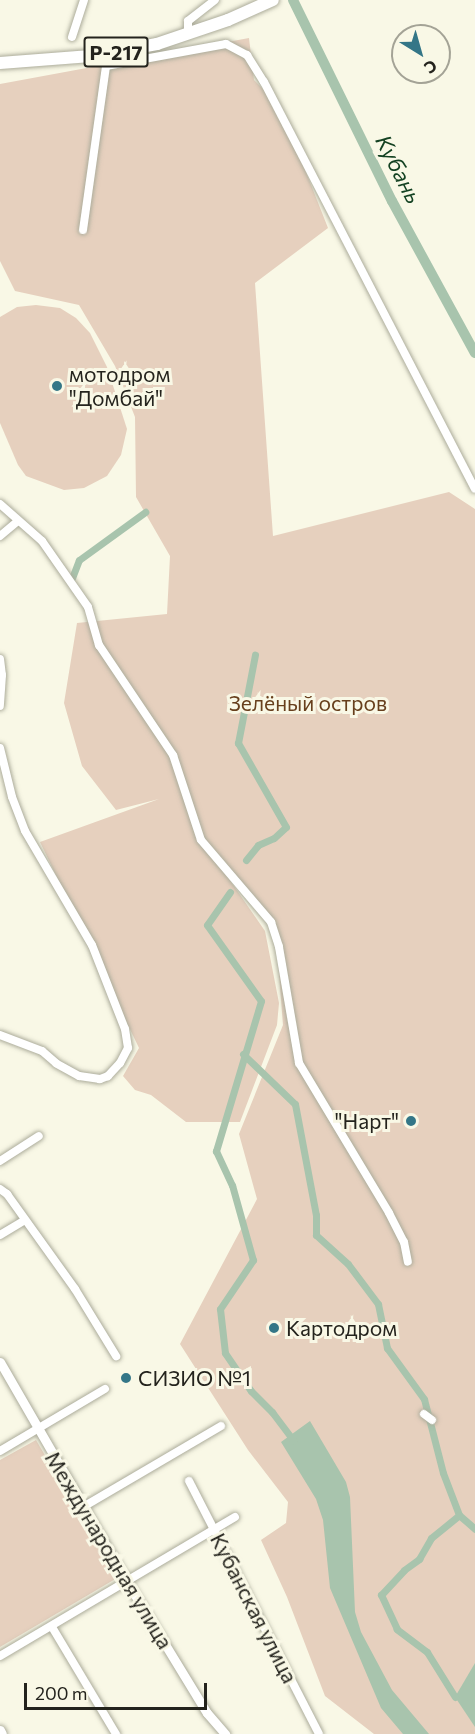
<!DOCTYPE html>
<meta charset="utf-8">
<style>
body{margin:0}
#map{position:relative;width:475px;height:1734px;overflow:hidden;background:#f9f8e6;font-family:Commissioner,sans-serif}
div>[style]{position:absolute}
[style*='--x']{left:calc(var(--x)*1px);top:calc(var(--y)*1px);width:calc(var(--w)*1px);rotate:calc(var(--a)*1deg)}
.green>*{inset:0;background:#e6d0be}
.water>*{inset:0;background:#a8c4ad}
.canal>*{height:7px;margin:-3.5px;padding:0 3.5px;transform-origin:3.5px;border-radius:3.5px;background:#a8c4ad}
.river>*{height:10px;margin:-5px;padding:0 5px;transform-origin:5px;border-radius:5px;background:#a8c4ad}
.roads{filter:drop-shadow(0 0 2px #acac9b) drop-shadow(0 0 2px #acac9b)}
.minor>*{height:8px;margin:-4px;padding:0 4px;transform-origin:4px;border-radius:4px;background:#fff}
.major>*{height:9px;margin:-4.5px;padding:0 4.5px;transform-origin:4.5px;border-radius:4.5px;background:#fff}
.highway>*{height:12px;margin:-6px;padding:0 6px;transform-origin:6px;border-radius:6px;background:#fff}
.dots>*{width:16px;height:16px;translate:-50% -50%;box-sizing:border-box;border:3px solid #f9f8e6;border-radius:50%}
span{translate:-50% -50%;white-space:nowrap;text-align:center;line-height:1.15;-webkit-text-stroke:6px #f9f8e6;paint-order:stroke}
.shield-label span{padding:2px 4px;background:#f9f8e6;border:2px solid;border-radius:4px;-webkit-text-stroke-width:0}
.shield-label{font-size:20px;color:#24231d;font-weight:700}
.poi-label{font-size:21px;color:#24231d}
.left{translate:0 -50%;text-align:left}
.right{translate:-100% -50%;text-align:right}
.park-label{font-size:21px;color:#673f1c}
.street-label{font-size:21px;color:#24231d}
.water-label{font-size:22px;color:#144222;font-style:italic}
.north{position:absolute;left:391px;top:24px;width:60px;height:60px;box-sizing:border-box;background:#f9f8e6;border:2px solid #a4a396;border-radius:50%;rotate:143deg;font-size:16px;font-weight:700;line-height:24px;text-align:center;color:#24231d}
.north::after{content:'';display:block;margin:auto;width:21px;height:27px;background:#347687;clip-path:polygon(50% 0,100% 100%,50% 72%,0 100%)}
.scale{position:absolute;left:24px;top:1683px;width:183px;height:27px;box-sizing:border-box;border:3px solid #24231d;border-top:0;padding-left:8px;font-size:18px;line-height:21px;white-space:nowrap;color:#24231d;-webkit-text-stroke:4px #f9f8e6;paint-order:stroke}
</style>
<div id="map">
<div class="green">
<i style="clip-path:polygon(249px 38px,254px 80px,280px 106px,328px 228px,255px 283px,273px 536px,449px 492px,475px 509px,475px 1734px,374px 1734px,325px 1696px,287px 1597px,261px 1540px,286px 1523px,288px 1502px,248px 1450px,180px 1344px,257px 1199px,239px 1134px,283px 1025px,275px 922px,209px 850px,265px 931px,279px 1003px,277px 1025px,240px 1122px,186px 1122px,151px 1095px,135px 1090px,123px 1076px,139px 1048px,40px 842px,159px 799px,116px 810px,82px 766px,64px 703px,77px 623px,167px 614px,170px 556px,136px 497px,135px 417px,115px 366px,79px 305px,15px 291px,0 261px,0 84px)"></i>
<i style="clip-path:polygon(36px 305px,60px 308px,76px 318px,90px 333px,107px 367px,127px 429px,121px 455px,107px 476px,84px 488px,64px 490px,26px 476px,18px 465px,0 423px,0 317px,17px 307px)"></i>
<i style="clip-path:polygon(36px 1440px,117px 1578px,0 1647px,0 1460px)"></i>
</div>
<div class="water">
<i style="clip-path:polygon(310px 1421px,346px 1482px,350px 1497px,355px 1612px,361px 1632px,392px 1690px,429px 1734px,403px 1734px,381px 1708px,330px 1588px,323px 1520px,316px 1499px,281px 1442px)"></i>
<i style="clip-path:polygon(475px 1663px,475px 1727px,455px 1697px)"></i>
</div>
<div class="canal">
<i style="--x:72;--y:578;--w:19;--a:-69"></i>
<i style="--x:79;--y:560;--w:82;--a:-36"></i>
<i style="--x:246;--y:860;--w:19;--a:-51"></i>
<i style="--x:258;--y:845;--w:17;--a:-24"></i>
<i style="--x:274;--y:838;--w:16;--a:-43"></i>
<i style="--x:286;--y:827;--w:97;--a:-119.7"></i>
<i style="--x:238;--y:743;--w:90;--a:-79.1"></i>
<i style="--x:230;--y:892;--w:40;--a:124.9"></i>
<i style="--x:207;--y:925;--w:93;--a:54.6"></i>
<i style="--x:261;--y:1001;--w:157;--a:106.7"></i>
<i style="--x:216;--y:1151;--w:38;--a:65"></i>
<i style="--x:232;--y:1185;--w:78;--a:74.4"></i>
<i style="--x:253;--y:1260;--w:59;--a:124"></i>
<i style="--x:220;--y:1309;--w:44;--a:83.5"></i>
<i style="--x:225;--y:1353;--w:46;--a:55.6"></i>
<i style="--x:251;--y:1391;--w:30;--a:45"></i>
<i style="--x:272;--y:1412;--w:36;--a:53"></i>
<i style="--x:243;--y:1054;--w:72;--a:43.9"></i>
<i style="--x:295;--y:1104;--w:113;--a:79.3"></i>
<i style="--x:316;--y:1215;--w:20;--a:90"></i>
<i style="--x:316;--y:1235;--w:43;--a:42.2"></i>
<i style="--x:348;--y:1264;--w:50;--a:53.1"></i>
<i style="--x:378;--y:1304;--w:45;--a:78.4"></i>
<i style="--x:387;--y:1348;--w:63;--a:54"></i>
<i style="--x:424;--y:1399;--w:76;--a:75.6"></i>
<i style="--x:443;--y:1473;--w:45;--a:69.1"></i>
<i style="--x:459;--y:1515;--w:21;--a:41"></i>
<i style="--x:455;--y:1697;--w:53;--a:-121.9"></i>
<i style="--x:427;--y:1652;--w:38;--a:-143"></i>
<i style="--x:397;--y:1629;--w:38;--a:-115"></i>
<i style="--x:381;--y:1595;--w:34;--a:-47"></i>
<i style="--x:404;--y:1570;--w:19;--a:-36"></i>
<i style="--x:419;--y:1559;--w:24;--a:-60"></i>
<i style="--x:431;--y:1538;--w:36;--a:-39"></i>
</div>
<div class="river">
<i style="--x:293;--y:0;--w:224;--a:63.8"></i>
<i style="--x:392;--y:201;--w:173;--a:61.4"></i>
</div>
<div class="roads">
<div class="minor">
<i style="--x:188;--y:29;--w:8;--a:-90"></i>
<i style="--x:188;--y:21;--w:34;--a:-38"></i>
<i style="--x:72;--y:37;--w:39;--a:-72"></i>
<i style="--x:103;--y:54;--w:12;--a:76"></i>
<i style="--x:106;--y:66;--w:122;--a:-10.4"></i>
<i style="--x:226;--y:44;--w:24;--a:28"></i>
<i style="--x:247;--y:55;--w:32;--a:58"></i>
<i style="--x:264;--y:82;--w:458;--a:62.6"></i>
<i style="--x:83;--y:230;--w:166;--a:-82"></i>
<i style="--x:0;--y:504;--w:56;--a:41.4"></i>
<i style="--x:42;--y:541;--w:80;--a:55.1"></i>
<i style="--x:88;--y:607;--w:40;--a:74"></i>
<i style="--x:99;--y:645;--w:133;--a:56.1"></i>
<i style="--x:173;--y:755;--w:89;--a:71.8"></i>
<i style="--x:201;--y:840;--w:108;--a:49.5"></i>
<i style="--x:271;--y:922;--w:26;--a:72"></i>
<i style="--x:279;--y:947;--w:118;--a:80.2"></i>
<i style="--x:299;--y:1063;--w:175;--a:59"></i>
<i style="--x:389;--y:1213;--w:33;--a:63"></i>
<i style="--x:404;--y:1242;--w:20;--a:79"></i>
<i style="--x:0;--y:536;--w:23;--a:-40"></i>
<i style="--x:0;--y:659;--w:16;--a:83"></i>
<i style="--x:2;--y:675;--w:31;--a:94"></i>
<i style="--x:0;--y:748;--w:50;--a:76.2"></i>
<i style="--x:12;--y:797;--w:36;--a:69"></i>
<i style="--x:25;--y:831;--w:132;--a:59.6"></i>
<i style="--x:92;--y:945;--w:90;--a:68.6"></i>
<i style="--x:125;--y:1029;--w:19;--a:81"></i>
<i style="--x:128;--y:1048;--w:17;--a:118"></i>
<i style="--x:120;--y:1063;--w:18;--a:133"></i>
<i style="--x:108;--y:1076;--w:9;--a:159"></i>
<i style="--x:100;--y:1079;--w:21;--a:-172"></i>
<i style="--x:79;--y:1076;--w:26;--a:-151"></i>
<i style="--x:56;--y:1063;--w:18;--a:-139"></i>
<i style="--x:42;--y:1051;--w:45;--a:-159.1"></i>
<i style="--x:0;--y:1161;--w:46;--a:-32.7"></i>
<i style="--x:0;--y:1189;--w:9;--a:36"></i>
<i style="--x:7;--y:1194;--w:117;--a:54.4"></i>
<i style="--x:75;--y:1289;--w:79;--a:58.5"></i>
<i style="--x:0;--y:1235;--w:29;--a:-31"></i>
<i style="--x:424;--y:1414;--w:10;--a:37"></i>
<i style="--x:0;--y:1451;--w:122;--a:-30.6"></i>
<i style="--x:189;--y:1481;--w:284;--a:62.8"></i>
<i style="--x:83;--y:1507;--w:160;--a:-30.4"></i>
<i style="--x:52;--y:1627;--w:125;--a:59.1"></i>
<i style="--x:0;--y:1656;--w:273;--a:-30.6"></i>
</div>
<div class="major">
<i style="--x:0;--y:1362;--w:254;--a:60"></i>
<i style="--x:127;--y:1582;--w:153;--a:58.6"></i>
<i style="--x:207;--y:1713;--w:28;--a:49"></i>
<i style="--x:0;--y:1730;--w:4;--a:63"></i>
</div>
<div class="highway">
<i style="--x:0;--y:63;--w:91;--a:-4.4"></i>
<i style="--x:91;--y:56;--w:67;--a:-10.3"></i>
<i style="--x:157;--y:44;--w:75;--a:-18.7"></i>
<i style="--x:228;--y:20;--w:49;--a:-24"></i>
</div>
</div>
<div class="dots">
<i style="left:57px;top:386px;background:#347687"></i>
<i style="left:411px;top:1121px;background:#347687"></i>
<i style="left:274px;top:1328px;background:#347687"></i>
<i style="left:126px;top:1378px;background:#347687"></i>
</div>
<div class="shield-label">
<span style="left:116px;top:52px">Р-217</span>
</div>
<div class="poi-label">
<span class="left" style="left:69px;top:386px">мотодром<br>"Домбай"</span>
<span class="right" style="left:399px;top:1121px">"Нарт"</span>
<span class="left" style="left:286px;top:1328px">Картодром</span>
<span class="left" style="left:138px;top:1378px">СИЗИО №1</span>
</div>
<div class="park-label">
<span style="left:308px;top:703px">Зелёный остров</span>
</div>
<div class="street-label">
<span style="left:109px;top:1550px;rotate:59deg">Международная улица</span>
<span style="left:254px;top:1608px;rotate:63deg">Кубанская улица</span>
</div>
<div class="water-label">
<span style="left:399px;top:169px;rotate:63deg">Кубань</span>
</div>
<div class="north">С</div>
<div class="scale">200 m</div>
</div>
